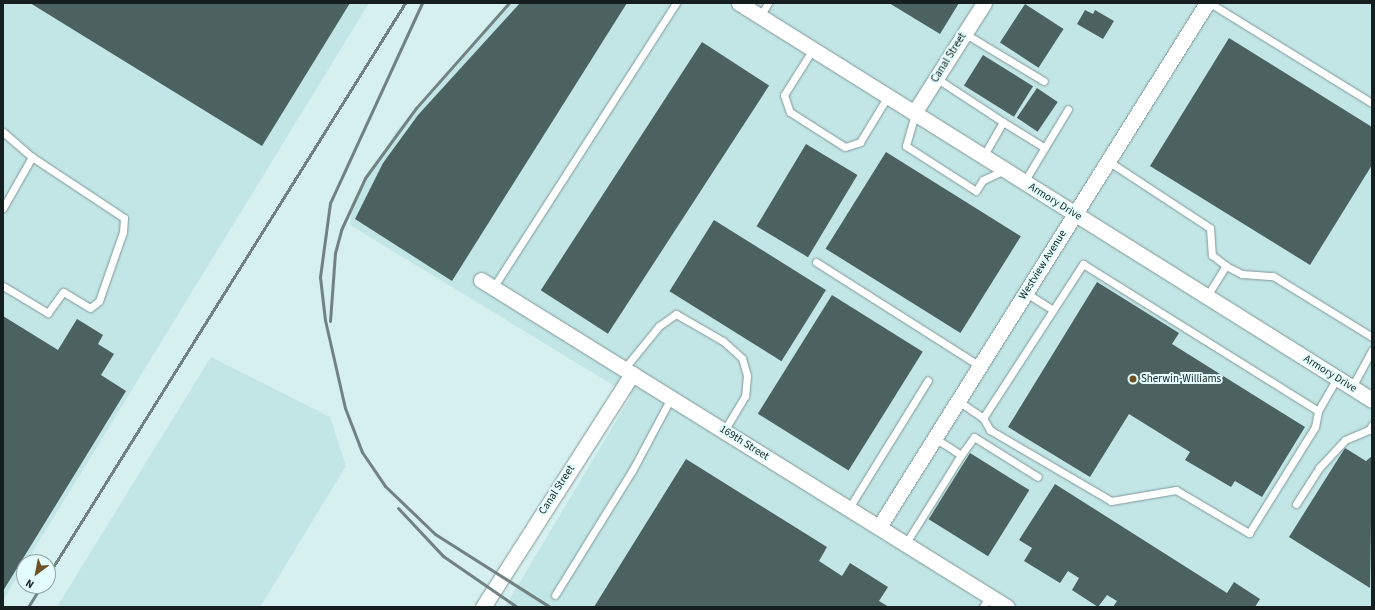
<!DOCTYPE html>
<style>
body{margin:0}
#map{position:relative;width:1375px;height:610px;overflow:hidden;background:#d6efef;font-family:"Source Sans 3",sans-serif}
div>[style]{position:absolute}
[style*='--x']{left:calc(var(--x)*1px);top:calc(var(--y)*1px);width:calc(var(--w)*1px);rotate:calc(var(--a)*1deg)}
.built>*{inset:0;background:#c2e5e5}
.building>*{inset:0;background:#4b6261;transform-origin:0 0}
.roads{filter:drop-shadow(0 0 1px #819898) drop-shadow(0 0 1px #819898)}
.service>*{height:7px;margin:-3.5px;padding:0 3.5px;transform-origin:3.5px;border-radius:3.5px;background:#fff}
.minor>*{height:15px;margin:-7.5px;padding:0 7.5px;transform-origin:7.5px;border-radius:7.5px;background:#fff}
.rail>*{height:3px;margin:-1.5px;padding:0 1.5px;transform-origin:1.5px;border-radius:1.5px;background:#728282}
.dots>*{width:11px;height:11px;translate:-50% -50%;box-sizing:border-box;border:2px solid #e3fdfc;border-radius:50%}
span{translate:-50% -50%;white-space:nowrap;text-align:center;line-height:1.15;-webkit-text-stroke:4px #e3fdfc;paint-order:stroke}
.street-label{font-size:11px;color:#161f1f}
.poi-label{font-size:11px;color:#161f1f}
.left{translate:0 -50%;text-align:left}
.frame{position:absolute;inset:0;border:4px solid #161f1f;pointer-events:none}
.north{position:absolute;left:16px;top:554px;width:40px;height:40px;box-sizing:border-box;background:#e3fdfc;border:1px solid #91a4a4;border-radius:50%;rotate:212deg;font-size:11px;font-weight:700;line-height:16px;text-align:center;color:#161f1f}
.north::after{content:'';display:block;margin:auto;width:14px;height:18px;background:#6f5126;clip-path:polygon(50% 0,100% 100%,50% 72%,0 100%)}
</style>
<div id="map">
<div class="built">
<i style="clip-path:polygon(3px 3px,369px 3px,3px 600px)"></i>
<i style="clip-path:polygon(509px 3px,1372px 3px,1372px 607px,505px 607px,631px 396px,350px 225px,352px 204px,396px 131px)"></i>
<i style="clip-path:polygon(211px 357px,330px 417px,346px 466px,260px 607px,57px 607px)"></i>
</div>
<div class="building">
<i style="clip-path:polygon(30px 3px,350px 3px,262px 146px)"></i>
<i style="clip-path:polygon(520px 3px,627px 3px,452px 281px,355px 219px,383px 163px,418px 115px)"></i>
<i style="clip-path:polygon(889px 3px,959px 3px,940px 34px)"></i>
<i style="left:1025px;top:4px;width:46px;height:46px;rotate:33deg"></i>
<i style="clip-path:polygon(1085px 10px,1093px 14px,1095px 10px,1114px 21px,1103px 39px,1077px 24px)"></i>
<i style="clip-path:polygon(1229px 38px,1372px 127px,1372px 165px,1310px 265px,1150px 166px)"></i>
<i style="left:702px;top:42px;width:80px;height:296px;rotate:33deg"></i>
<i style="left:983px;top:55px;width:59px;height:36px;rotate:32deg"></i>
<i style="left:1037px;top:88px;width:25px;height:36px;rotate:34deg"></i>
<i style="left:806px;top:144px;width:60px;height:96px;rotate:31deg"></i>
<i style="left:886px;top:152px;width:159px;height:114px;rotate:32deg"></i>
<i style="left:714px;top:220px;width:132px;height:84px;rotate:32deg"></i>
<i style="clip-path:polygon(1097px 282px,1179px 333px,1172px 344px,1305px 427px,1262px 497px,1235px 481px,1231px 487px,1185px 460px,1190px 452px,1129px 414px,1090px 477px,1008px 427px)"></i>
<i style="left:832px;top:295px;width:107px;height:140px;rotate:32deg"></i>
<i style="clip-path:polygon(3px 316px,58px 350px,77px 319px,103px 335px,98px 344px,114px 354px,101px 375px,126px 391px,3px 591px)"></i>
<i style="clip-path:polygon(1345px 448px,1366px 461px,1372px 456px,1370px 588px,1289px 537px)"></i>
<i style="left:970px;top:453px;width:70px;height:78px;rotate:32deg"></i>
<i style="clip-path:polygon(686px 459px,827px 547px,819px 561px,842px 576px,850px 563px,888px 587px,879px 601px,889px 607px,594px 607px)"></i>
<i style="clip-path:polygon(1055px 484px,1227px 593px,1234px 582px,1260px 599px,1255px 607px,1113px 607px,1117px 601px,1107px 595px,1098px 607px,1072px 590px,1079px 578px,1068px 571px,1060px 583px,1024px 561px,1032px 548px,1019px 540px)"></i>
</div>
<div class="roads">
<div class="service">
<i style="--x:1210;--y:3;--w:190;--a:31.7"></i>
<i style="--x:760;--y:16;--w:15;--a:-58"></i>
<i style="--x:964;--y:33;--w:93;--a:31"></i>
<i style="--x:813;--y:49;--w:54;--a:122.2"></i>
<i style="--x:784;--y:95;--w:18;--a:71"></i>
<i style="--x:790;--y:112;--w:65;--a:32.5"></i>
<i style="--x:845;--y:147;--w:16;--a:-18"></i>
<i style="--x:860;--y:142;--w:54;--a:-58.7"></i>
<i style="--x:936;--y:78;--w:80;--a:33.3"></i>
<i style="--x:1003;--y:122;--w:39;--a:120"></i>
<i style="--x:915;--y:114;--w:33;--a:106"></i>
<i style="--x:906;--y:146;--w:83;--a:32.7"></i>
<i style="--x:976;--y:191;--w:13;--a:-58"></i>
<i style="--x:983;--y:180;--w:23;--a:-25"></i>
<i style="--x:1003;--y:122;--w:49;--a:31.8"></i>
<i style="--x:3;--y:132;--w:38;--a:41"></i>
<i style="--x:1108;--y:161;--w:122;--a:33.3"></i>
<i style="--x:1210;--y:228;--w:27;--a:86"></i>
<i style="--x:1212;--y:255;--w:18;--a:38"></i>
<i style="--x:1024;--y:182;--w:85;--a:-58.9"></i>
<i style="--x:3;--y:208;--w:59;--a:-60.4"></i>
<i style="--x:32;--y:157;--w:110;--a:33.5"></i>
<i style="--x:124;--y:218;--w:14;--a:94"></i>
<i style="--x:123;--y:232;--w:73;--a:109.2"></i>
<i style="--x:99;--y:301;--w:11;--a:142"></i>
<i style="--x:90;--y:308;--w:31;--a:-149"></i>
<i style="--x:63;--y:292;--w:26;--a:126"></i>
<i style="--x:48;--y:313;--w:52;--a:-149"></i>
<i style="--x:816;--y:262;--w:194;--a:32.4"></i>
<i style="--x:493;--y:288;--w:339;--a:-57.3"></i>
<i style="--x:1026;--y:293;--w:31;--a:32"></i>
<i style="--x:1207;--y:296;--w:36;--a:-58"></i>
<i style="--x:1226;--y:266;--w:18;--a:27"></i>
<i style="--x:1242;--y:274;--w:31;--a:4"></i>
<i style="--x:1273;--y:276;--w:116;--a:31.6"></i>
<i style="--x:624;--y:369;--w:55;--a:-50.9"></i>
<i style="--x:659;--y:326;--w:21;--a:-35"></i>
<i style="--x:676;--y:314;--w:54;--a:29.9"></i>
<i style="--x:723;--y:341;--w:25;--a:42"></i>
<i style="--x:742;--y:358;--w:18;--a:74"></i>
<i style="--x:747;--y:375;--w:21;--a:95"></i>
<i style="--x:745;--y:396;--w:41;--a:121"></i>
<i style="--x:1352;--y:387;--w:42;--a:-61.6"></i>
<i style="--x:958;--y:401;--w:30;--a:34"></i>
<i style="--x:983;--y:418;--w:184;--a:-57"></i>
<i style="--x:1083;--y:264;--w:277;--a:32"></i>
<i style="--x:1318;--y:411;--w:38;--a:-60"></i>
<i style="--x:983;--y:418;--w:14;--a:60"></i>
<i style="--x:990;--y:430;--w:140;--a:30.4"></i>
<i style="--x:1111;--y:501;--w:66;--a:-9.6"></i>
<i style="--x:1176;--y:490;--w:85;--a:30.5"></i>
<i style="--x:1249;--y:533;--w:125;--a:-58.1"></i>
<i style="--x:1315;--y:427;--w:16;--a:-79"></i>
<i style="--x:961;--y:455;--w:22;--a:-54"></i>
<i style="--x:974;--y:437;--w:75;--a:32"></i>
<i style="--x:1296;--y:504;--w:43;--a:-57.4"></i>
<i style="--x:1319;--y:468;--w:38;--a:-47"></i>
<i style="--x:1345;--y:440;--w:26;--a:-23"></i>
<i style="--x:1369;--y:430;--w:6;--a:-59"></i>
<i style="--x:849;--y:508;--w:150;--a:-58.3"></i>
<i style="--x:906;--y:543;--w:104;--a:-58"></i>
<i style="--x:961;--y:455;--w:31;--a:-147"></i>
<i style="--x:555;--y:595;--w:146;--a:-58.2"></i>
<i style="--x:632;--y:471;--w:83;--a:-61.9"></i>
<i style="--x:983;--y:607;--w:13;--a:-61"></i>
</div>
<div class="minor">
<i style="--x:739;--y:3;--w:747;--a:32.09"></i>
<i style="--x:914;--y:113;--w:130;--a:-57.5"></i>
<i style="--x:481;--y:280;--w:619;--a:31.87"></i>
<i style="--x:879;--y:527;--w:618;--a:-57.96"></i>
<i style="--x:483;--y:607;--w:277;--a:-57.4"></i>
</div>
</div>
<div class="rail">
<i style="--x:422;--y:3;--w:220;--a:114.7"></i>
<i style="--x:330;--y:203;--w:75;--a:97.7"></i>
<i style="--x:320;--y:277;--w:43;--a:83.4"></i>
<i style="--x:325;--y:320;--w:90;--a:77.2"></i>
<i style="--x:345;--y:408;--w:47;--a:68.9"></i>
<i style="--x:362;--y:452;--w:41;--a:55.9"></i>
<i style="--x:385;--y:486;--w:69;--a:43.8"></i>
<i style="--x:435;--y:534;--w:136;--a:32.4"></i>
<i style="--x:330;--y:321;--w:68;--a:-85.8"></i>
<i style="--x:335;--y:253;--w:24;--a:-75"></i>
<i style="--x:341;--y:230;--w:57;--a:-65.2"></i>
<i style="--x:365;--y:178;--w:87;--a:-53.9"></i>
<i style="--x:416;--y:108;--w:140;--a:-48.5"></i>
<i style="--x:398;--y:508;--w:66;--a:46.8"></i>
<i style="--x:443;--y:556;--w:90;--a:34.6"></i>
<i style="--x:48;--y:575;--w:674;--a:-58.03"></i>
<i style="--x:28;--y:607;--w:25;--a:-58"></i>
</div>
<div class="dots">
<i style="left:1133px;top:379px;background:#6f5126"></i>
</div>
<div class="street-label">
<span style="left:949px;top:58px;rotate:-58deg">Canal Street</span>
<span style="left:1055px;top:202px;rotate:32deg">Armory Drive</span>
<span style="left:1043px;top:265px;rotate:-58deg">Westview Avenue</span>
<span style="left:1330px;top:374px;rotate:32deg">Armory Drive</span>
<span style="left:744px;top:443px;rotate:32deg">169th Street</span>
<span style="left:557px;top:490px;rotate:-57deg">Canal Street</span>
</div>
<div class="poi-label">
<span class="left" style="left:1141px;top:379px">Sherwin-Williams</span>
</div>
<div class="frame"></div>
<div class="north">N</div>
</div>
